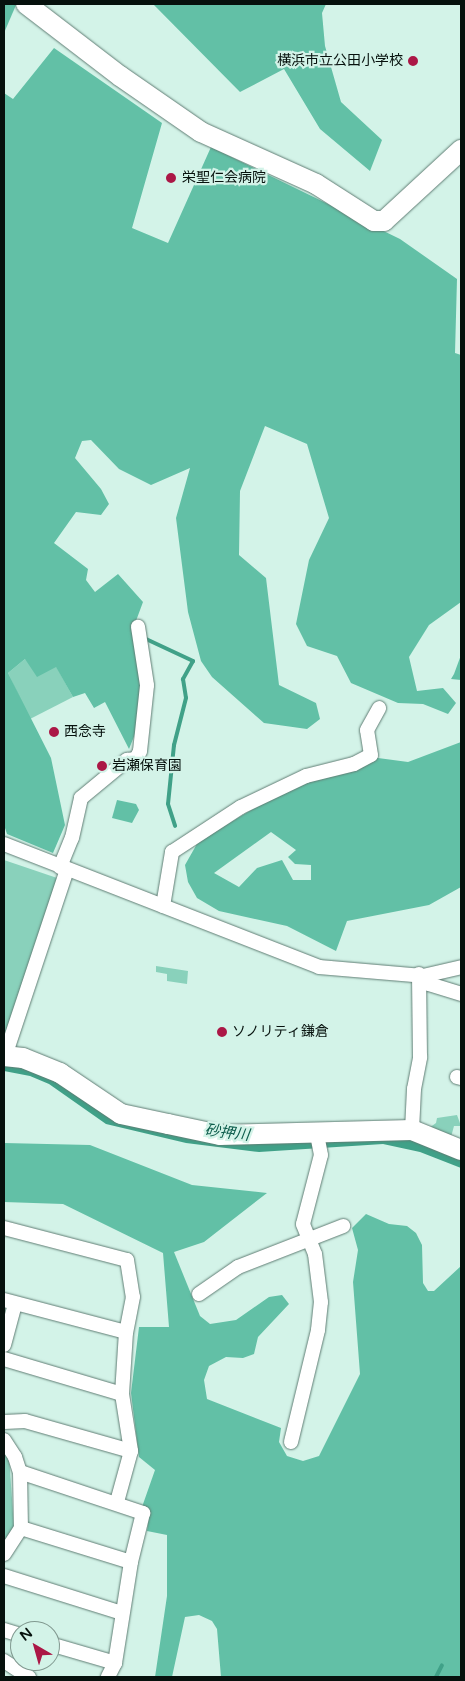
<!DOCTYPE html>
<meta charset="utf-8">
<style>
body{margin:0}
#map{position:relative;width:465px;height:1681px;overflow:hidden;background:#d3f3e8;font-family:"Varela Round","Noto Sans JP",sans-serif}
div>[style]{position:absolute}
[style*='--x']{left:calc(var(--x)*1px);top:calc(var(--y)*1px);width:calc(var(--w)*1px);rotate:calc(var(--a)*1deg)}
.green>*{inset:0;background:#89d1bb}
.forest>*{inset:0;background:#62c0a6}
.water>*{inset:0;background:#40a188}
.stream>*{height:4px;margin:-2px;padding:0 2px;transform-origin:2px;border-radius:2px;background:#40a188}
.roads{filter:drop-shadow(0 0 1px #607d74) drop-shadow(0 0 1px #607d74)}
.street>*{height:14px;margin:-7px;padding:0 7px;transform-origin:7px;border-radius:7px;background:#fff}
.secondary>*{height:20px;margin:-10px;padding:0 10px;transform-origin:10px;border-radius:10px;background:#fff}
.dots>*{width:14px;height:14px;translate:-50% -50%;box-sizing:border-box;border:2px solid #d3f3e8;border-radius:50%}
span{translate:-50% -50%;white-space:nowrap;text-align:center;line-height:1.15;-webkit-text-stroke:4.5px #d3f3e8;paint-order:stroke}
.poi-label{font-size:14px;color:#06110d}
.right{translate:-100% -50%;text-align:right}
.left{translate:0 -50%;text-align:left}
.water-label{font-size:15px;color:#0c5c4b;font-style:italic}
.frame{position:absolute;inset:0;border:5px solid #06110d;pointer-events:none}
.north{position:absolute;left:10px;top:1621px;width:50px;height:50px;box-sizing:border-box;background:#d3f3e8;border:1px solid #819990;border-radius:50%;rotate:322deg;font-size:14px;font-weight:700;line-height:20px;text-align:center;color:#06110d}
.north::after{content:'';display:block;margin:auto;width:18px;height:22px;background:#ab1746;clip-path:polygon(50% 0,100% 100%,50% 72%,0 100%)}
</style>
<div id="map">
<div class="green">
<i style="clip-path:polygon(25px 659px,56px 666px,73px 697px,30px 719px,8px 673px)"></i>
<i style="clip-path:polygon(4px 860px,60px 879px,4px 1036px)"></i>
<i style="clip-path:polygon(156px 966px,188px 971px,187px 984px,167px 981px,167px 974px,156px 972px)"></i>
<i style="clip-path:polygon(457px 1115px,461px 1126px,454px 1126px,451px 1137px,429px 1128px,436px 1123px,437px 1118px)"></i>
<i style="clip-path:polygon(4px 1450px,9px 1456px,14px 1528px,4px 1547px)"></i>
</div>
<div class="forest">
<i style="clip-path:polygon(4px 4px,16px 5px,4px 33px)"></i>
<i style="clip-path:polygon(153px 4px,326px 4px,322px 13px,325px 46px,341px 102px,382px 140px,370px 171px,320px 129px,284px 69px,240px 92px)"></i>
<i style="clip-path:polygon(54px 48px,162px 123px,132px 228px,168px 243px,211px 147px,400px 239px,457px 279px,455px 353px,461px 355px,461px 602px,429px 625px,409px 657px,417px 691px,443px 688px,456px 703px,448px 714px,423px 704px,398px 703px,351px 683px,337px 656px,307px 646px,296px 624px,309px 560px,329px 518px,307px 444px,265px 426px,240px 491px,239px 555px,266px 578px,279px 685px,316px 703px,320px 719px,307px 729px,264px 723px,212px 677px,201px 661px,188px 612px,176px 518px,190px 468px,151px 485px,119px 469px,91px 440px,82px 441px,75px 458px,101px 489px,109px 504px,101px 515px,76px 512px,54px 543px,88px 569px,86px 580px,95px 592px,118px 574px,143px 602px,133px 629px,142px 687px,135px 734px,129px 749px,105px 702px,94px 708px,85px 693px,73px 697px,56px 667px,37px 677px,25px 659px,8px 673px,51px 758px,65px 825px,53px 853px,7px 834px,4px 825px,4px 93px,13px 99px)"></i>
<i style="clip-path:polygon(461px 655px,461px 680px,451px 679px,454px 674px)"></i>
<i style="clip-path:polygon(evenodd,461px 742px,461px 887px,429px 905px,347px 921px,336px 951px,287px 926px,219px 911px,197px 898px,188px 882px,185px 865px,198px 842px,281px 792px,378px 758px,408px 762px,461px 742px,271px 832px,296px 850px,288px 857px,295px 864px,311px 865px,311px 880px,293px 880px,282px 860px,257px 868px,239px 887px,214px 873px,271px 832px)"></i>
<i style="clip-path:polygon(117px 800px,136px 804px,139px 810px,132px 823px,112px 818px)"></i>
<i style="clip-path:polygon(4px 1143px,90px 1145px,192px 1185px,267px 1193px,204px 1242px,174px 1252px,200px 1316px,210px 1324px,236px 1320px,269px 1297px,282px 1295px,289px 1304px,258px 1337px,254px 1354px,243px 1358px,226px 1357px,209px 1366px,204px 1380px,207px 1399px,281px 1428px,279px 1442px,287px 1456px,303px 1461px,319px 1456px,360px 1374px,353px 1282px,358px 1250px,352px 1228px,366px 1214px,389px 1224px,407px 1226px,416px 1233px,422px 1245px,423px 1283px,428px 1291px,434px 1291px,461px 1266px,461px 1677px,221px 1677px,217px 1629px,212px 1621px,199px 1615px,185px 1617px,172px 1677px,155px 1677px,167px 1596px,167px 1535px,147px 1531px,149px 1515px,142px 1507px,155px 1470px,139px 1457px,131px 1393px,139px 1327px,169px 1327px,163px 1253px,63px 1204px,4px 1202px)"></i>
</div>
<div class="water">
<i style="clip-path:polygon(4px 1061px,187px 1133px,395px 1135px,461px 1156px,461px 1168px,420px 1152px,383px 1144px,259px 1152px,186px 1143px,106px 1124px,49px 1084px,30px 1076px,4px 1071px)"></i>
</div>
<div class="stream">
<i style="--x:146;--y:639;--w:52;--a:25.1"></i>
<i style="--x:193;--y:661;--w:21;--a:119"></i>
<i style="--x:183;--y:679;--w:19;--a:81"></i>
<i style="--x:186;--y:698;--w:49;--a:104.3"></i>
<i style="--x:174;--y:745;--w:59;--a:95.8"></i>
<i style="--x:168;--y:804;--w:23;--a:72"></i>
<i style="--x:436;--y:1677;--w:13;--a:-63"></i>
</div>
<div class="roads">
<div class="street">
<i style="--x:4;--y:844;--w:338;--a:21.3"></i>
<i style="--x:319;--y:967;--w:104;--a:4.9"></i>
<i style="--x:423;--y:976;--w:39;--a:-13"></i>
<i style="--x:60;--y:867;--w:31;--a:-68"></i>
<i style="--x:72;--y:838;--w:41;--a:-77.3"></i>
<i style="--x:81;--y:798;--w:60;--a:-39.6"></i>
<i style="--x:127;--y:760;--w:9;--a:-6"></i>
<i style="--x:136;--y:759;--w:9;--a:-63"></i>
<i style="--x:140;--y:751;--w:66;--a:-83.9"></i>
<i style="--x:147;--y:685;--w:59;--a:-98.8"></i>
<i style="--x:163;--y:906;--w:55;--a:-80.5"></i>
<i style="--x:172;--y:852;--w:82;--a:-33.1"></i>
<i style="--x:241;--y:807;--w:72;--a:-25.5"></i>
<i style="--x:306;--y:776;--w:49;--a:-14"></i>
<i style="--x:354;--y:764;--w:19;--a:-28"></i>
<i style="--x:371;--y:755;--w:25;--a:-99"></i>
<i style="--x:367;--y:730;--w:25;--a:-61"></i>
<i style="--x:423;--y:976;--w:10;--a:53"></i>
<i style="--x:429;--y:984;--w:34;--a:17"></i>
<i style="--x:5;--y:1056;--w:196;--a:-71.6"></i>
<i style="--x:457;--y:1077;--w:4;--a:14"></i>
<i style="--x:412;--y:1130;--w:41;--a:-87.2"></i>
<i style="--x:414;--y:1089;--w:33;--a:-79"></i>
<i style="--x:420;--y:1057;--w:83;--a:-90.7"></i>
<i style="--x:4;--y:1228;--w:127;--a:14.6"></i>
<i style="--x:127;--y:1260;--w:37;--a:81"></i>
<i style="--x:133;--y:1297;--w:36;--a:101"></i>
<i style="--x:126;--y:1332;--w:62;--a:93.7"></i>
<i style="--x:122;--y:1394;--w:58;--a:81"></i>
<i style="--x:131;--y:1451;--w:53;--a:105.4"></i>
<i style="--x:199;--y:1294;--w:47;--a:-34.7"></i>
<i style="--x:238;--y:1267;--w:113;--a:-21.3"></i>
<i style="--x:4;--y:1300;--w:126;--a:14.7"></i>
<i style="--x:4;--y:1345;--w:42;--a:-75"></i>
<i style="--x:4;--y:1359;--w:123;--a:16.5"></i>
<i style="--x:4;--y:1422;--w:21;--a:-3"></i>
<i style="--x:25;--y:1421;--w:110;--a:15.8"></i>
<i style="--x:4;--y:1440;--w:20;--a:57"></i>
<i style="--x:15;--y:1457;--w:16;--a:72"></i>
<i style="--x:20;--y:1472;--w:56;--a:89"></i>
<i style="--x:21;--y:1528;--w:31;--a:123"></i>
<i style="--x:291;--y:1442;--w:115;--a:-76.4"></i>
<i style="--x:318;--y:1330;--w:28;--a:-84"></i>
<i style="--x:321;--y:1302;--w:48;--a:-97.1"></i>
<i style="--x:315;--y:1254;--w:32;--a:-112"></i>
<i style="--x:303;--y:1224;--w:71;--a:-75.4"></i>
<i style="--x:321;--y:1155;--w:21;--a:-101"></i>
<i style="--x:20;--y:1472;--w:130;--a:18.4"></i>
<i style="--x:143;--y:1513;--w:50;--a:103.8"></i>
<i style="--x:131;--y:1562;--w:102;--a:99"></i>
<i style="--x:115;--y:1663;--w:16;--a:117"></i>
<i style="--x:21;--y:1528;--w:115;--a:17.2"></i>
<i style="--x:4;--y:1576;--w:124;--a:17.4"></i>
<i style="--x:4;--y:1630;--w:17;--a:17"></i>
<i style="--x:50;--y:1644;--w:68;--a:16.3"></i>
<i style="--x:4;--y:1661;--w:30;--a:33"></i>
</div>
<div class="secondary">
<i style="--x:26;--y:4;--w:118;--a:37.5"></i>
<i style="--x:120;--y:76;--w:98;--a:34.7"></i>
<i style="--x:201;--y:132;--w:126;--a:24.3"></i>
<i style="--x:316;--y:184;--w:69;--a:32.5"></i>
<i style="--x:374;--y:221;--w:10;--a:0"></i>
<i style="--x:384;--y:221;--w:105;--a:-42.7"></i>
<i style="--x:4;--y:1056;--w:19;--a:6"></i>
<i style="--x:23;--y:1058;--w:40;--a:22"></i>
<i style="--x:60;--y:1073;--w:73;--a:33.9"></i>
<i style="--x:121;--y:1114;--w:48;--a:12"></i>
<i style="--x:168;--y:1124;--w:53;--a:11.9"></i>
<i style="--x:220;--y:1135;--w:192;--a:-1.5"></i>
<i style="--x:412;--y:1130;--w:53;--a:22.2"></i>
</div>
</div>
<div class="dots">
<i style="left:413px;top:61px;background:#ab1746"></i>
<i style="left:171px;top:178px;background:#ab1746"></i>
<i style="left:54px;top:732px;background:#ab1746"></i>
<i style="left:102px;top:766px;background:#ab1746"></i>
<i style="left:222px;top:1032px;background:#ab1746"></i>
</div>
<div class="poi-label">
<span class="right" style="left:403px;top:61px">横浜市立公田小学校</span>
<span class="left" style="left:182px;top:178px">栄聖仁会病院</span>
<span class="left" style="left:64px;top:732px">西念寺</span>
<span class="left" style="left:112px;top:766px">岩瀬保育園</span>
<span class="left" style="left:232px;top:1032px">ソノリティ鎌倉</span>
</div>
<div class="water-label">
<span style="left:227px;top:1133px;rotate:7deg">砂押川</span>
</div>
<div class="frame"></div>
<div class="north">N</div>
</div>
